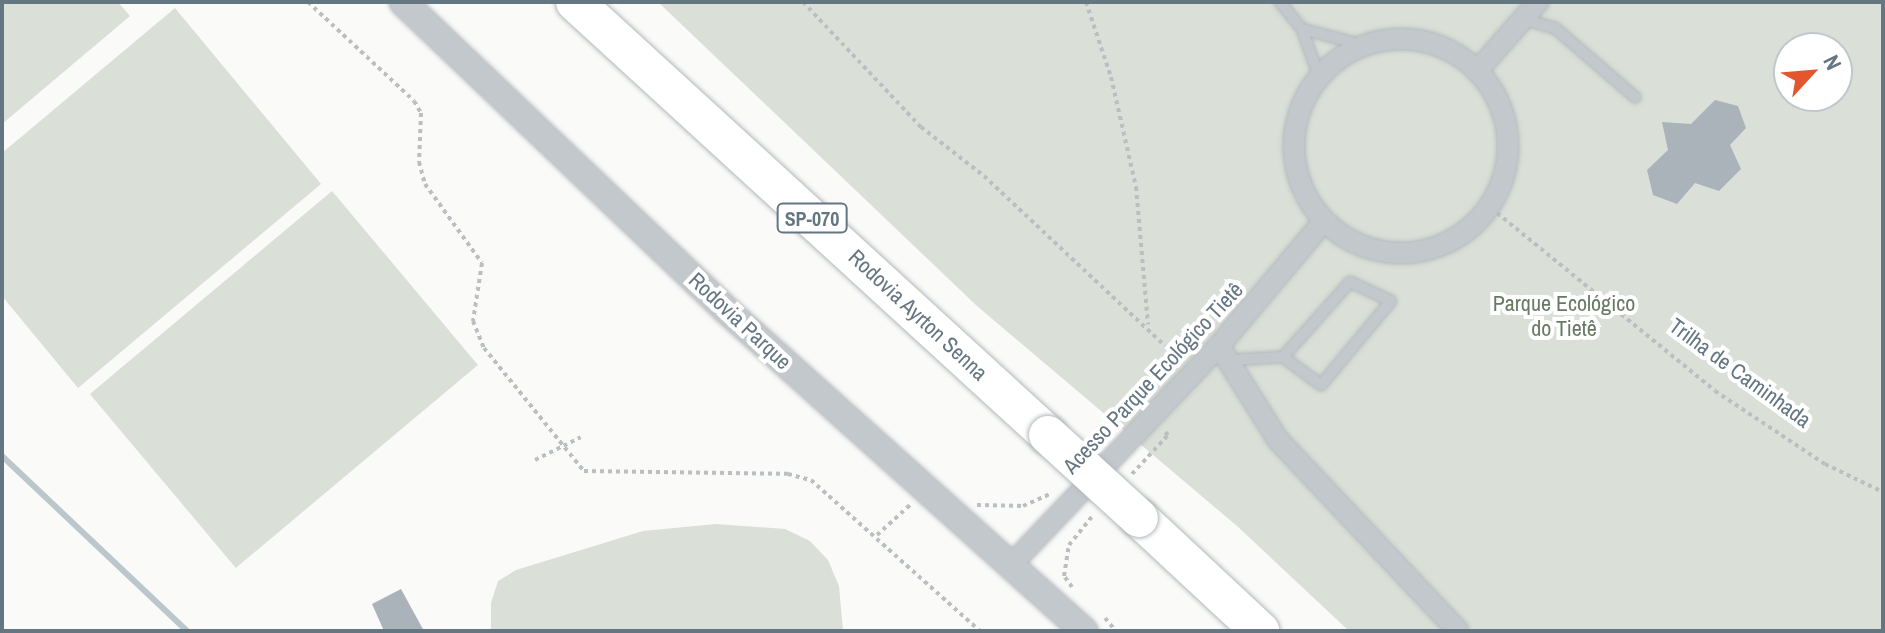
<!DOCTYPE html>
<meta charset="utf-8">
<style>
body{margin:0}
#map{position:relative;width:1885px;height:633px;overflow:hidden;background:#fafaf8;font-family:"Archivo Narrow",sans-serif}
div>[style]{position:absolute}
[style*='--x']{left:calc(var(--x)*1px);top:calc(var(--y)*1px);width:calc(var(--w)*1px);rotate:calc(var(--a)*1deg)}
.green>*{inset:0;background:#dadfd7;transform-origin:0 0}
.stream>*{height:6px;margin:-3px;padding:0 3px;transform-origin:3px;border-radius:3px;background:#bbc7cb}
.building>*{inset:0;background:#aab3b9}
.path>*{height:4px;margin-top:-2px;transform-origin:0;background:repeating-linear-gradient(90deg,#bbbfc2 0 4px,transparent 0 8px)}
.roads{filter:drop-shadow(0 0 2px #b4b9bd) drop-shadow(0 0 2px #b4b9bd)}
.service>*{height:10px;margin:-5px;padding:0 5px;transform-origin:5px;border-radius:5px;background:#c3c8cc}
.minor>*{height:20px;margin:-10px;padding:0 10px;transform-origin:10px;border-radius:10px;background:#c3c8cc}
.minor>.ring{margin:-10px;padding:0;box-sizing:content-box;background:none;border:20px solid #c3c8cc;border-radius:50%}
.tertiary>*{height:26px;margin:-13px;padding:0 13px;transform-origin:13px;border-radius:13px;background:#c3c8cc}
.motorway>*{height:38px;margin:-19px;padding:0 19px;transform-origin:19px;border-radius:19px;background:#fff}
.bridges{filter:drop-shadow(0 0 2px #b4b9bd) drop-shadow(0 0 2px #b4b9bd)}
.motorway-bridge>*{height:38px;margin:-19px;padding:0 19px;transform-origin:19px;border-radius:19px;background:#fff}
span{translate:-50% -50%;white-space:nowrap;text-align:center;line-height:1.15;-webkit-text-stroke:8px #fff;paint-order:stroke}
.shield-label span{padding:2px 6px;background:#fff;border:2px solid;border-radius:6px;-webkit-text-stroke-width:0}
.shield-label{font-size:20px;color:#657683;font-weight:700}
.park-label{font-size:22px;color:#687a64}
.street-label{font-size:22px;color:#657683}
.frame{position:absolute;inset:0;border:4px solid #657683;pointer-events:none}
.north{position:absolute;left:1773px;top:32px;width:80px;height:80px;box-sizing:border-box;background:#fff;border:2px solid #c1c8cd;border-radius:50%;rotate:64deg;font-size:22px;font-weight:700;line-height:32px;text-align:center;color:#657683}
.north::after{content:'';display:block;margin:auto;width:28px;height:36px;background:#e4572e;clip-path:polygon(50% 0,100% 100%,50% 72%,0 100%)}
</style>
<div id="map">
<div class="green">
<i style="clip-path:polygon(2px 2px,118px 2px,130px 16px,2px 124px)"></i>
<i style="clip-path:polygon(evenodd,658px 2px,1883px 2px,1883px 631px,1349px 631px,1237px 526px,977px 306px,658px 2px,1789px 48px,1837px 48px,1837px 96px,1789px 96px,1789px 48px)"></i>
<i style="clip-path:polygon(175px 8px,321px 184px,78px 388px,2px 296px,2px 153px)"></i>
<i style="left:332px;top:191px;width:227px;height:316px;rotate:50deg"></i>
<i style="clip-path:polygon(716px 524px,785px 529px,810px 541px,828px 560px,839px 586px,843px 631px,491px 631px,491px 603px,498px 581px,516px 570px,643px 531px)"></i>
</div>
<div class="stream">
<i style="--x:2;--y:456;--w:255;--a:43.4"></i>
</div>
<div class="building">
<i style="clip-path:polygon(1715px 100px,1738px 106px,1746px 128px,1730px 145px,1741px 169px,1719px 191px,1695px 183px,1677px 204px,1653px 195px,1647px 170px,1668px 150px,1662px 122px,1691px 124px)"></i>
<i style="clip-path:polygon(401px 589px,424px 631px,384px 631px,372px 604px)"></i>
</div>
<div class="path">
<i style="--x:308;--y:2;--w:145;--a:43"></i>
<i style="--x:414;--y:101;--w:14;--a:60"></i>
<i style="--x:421;--y:113;--w:49;--a:92.3"></i>
<i style="--x:419;--y:162;--w:23;--a:75"></i>
<i style="--x:425;--y:184;--w:97;--a:54.2"></i>
<i style="--x:482;--y:263;--w:59;--a:98.8"></i>
<i style="--x:473;--y:321;--w:29;--a:68"></i>
<i style="--x:484;--y:348;--w:159;--a:50.9"></i>
<i style="--x:584;--y:471;--w:204;--a:0.8"></i>
<i style="--x:788;--y:474;--w:24;--a:15"></i>
<i style="--x:811;--y:480;--w:227;--a:41.8"></i>
<i style="--x:803;--y:2;--w:172;--a:46.7"></i>
<i style="--x:921;--y:127;--w:80;--a:37.9"></i>
<i style="--x:984;--y:176;--w:270;--a:43.2"></i>
<i style="--x:1086;--y:2;--w:79;--a:71.6"></i>
<i style="--x:1111;--y:77;--w:113;--a:77.2"></i>
<i style="--x:1136;--y:187;--w:138;--a:85"></i>
<i style="--x:1491;--y:208;--w:289;--a:39.2"></i>
<i style="--x:1715;--y:391;--w:132;--a:33.6"></i>
<i style="--x:1825;--y:464;--w:64;--a:25.8"></i>
<i style="--x:535;--y:460;--w:51;--a:-26.6"></i>
<i style="--x:1132;--y:474;--w:53;--a:-47.3"></i>
<i style="--x:1168;--y:435;--w:6;--a:-135"></i>
<i style="--x:977;--y:505;--w:46;--a:1.2"></i>
<i style="--x:1023;--y:506;--w:30;--a:-24"></i>
<i style="--x:877;--y:535;--w:45;--a:-42.3"></i>
<i style="--x:1072;--y:587;--w:14;--a:-126"></i>
<i style="--x:1064;--y:576;--w:31;--a:-81"></i>
<i style="--x:1069;--y:545;--w:38;--a:-51"></i>
<i style="--x:1105;--y:618;--w:17;--a:50"></i>
</div>
<div class="roads">
<div class="service">
<i style="--x:1280;--y:2;--w:35;--a:51"></i>
<i style="--x:1302;--y:29;--w:48;--a:70.4"></i>
<i style="--x:1523;--y:19;--w:33;--a:16"></i>
<i style="--x:1555;--y:28;--w:106;--a:40.8"></i>
<i style="--x:1302;--y:29;--w:63;--a:14.7"></i>
<i style="--x:1228;--y:360;--w:55;--a:-3.1"></i>
<i style="--x:1283;--y:357;--w:47;--a:36.4"></i>
<i style="--x:1321;--y:385;--w:109;--a:-50.2"></i>
<i style="--x:1391;--y:301;--w:45;--a:-155.1"></i>
<i style="--x:1350;--y:282;--w:101;--a:131.8"></i>
</div>
<div class="minor">
<i class="ring" style="left:1294px;top:39px;width:194px;height:194px"></i>
<i style="--x:1478;--y:70;--w:91;--a:-48.6"></i>
<i style="--x:1219;--y:346;--w:111;--a:57.9"></i>
<i style="--x:1278;--y:440;--w:262;--a:46.7"></i>
<i style="--x:1012;--y:564;--w:301;--a:-46.5"></i>
<i style="--x:1219;--y:346;--w:163;--a:-50"></i>
</div>
<div class="tertiary">
<i style="--x:403;--y:2;--w:443;--a:43.6"></i>
<i style="--x:724;--y:308;--w:484;--a:41.9"></i>
</div>
<div class="motorway">
<i style="--x:575;--y:2;--w:641;--a:42.47"></i>
<i style="--x:1139;--y:518;--w:166;--a:43"></i>
</div>
</div>
<div class="bridges">
<div class="motorway-bridge">
<i style="--x:1048;--y:435;--w:123;--a:42.4"></i>
</div>
</div>
<div class="shield-label">
<span style="left:812px;top:218px">SP-070</span>
</div>
<div class="park-label">
<span style="left:1564px;top:316px">Parque Ecológico<br>do Tietê</span>
</div>
<div class="street-label">
<span style="left:918px;top:315px;rotate:43deg">Rodovia Ayrton Senna</span>
<span style="left:740px;top:321px;rotate:43deg">Rodovia Parque</span>
<span style="left:1740px;top:373px;rotate:36deg">Trilha de Caminhada</span>
<span style="left:1153px;top:378px;rotate:-47deg">Acesso Parque Ecológico Tietê</span>
</div>
<div class="frame"></div>
<div class="north">N</div>
</div>
